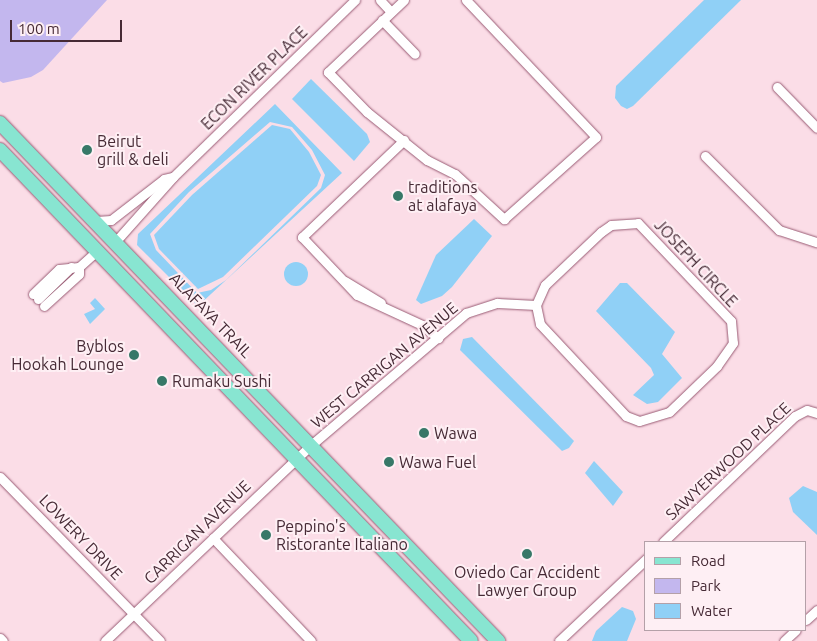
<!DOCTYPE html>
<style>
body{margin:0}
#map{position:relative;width:817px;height:641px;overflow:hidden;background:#fbdde7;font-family:Ubuntu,sans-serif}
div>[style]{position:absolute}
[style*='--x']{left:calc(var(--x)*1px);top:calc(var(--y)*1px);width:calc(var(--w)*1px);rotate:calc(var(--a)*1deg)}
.green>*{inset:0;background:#c3b7ee}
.water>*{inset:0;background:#90d0f6}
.round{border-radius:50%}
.roads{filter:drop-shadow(0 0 1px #995b74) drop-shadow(0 0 1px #995b74)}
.street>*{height:9px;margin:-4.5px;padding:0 4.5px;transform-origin:4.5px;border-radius:4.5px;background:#fff}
.primary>*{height:14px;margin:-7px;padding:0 7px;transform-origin:7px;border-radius:7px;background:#88e5d1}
.dots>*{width:14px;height:14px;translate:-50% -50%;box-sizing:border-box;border:2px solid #feeff4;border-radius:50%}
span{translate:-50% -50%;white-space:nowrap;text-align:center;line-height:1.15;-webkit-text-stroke:4px #feeff4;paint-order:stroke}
.street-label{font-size:16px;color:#462a35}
.poi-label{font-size:16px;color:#462a35}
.left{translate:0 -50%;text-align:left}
.right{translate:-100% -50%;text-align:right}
.legend{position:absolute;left:644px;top:541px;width:162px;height:90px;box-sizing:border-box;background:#feeff4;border:1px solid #b4a0a8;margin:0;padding:6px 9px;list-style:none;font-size:15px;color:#462a35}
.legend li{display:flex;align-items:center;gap:10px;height:25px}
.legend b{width:25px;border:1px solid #b4a0a8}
.scale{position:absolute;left:10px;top:20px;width:112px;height:22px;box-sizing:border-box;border:2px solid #462a35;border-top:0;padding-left:6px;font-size:15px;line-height:18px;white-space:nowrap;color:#462a35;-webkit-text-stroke:4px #feeff4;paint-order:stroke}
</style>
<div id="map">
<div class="green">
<i style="clip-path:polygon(0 0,107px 0,43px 70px,31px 77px,3px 83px,0 81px)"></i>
</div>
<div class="water">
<i style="clip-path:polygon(704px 0,741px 0,633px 106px,627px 109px,621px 106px,615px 98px,616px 86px)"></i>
<i style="clip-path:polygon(311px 79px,367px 134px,370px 142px,354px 161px,292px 99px)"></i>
<i style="clip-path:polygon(evenodd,275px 104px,342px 173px,198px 306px,137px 245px,138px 234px,275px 104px,270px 122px,292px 127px,312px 150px,325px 175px,321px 188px,226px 280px,211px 290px,197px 293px,156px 250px,150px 234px,189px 192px,270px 122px)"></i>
<i style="clip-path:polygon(272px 125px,290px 129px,309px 152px,321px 175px,317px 186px,223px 277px,198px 289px,159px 249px,154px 235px,192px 195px)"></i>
<i style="clip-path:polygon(474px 219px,492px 236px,452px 287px,442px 296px,421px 304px,416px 300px,436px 255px)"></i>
<i class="round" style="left:284px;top:262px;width:24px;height:24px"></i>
<i style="clip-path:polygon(620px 283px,627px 283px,675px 332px,662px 354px,682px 378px,658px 402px,647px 404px,633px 395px,654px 375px,651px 368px,596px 311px)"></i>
<i style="clip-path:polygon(95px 298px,105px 309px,90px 324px,84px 314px,95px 309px,90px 303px)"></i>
<i style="clip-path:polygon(472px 337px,574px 441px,569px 448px,562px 451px,460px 350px,463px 339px)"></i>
<i style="clip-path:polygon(594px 461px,623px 492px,613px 506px,585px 473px)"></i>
<i style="clip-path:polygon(803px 486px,817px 492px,817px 535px,793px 512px,789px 498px)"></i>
<i style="clip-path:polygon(622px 607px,633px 611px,636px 619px,627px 641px,592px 641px,596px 631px)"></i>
</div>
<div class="roads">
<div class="street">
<i style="--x:380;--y:0;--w:16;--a:47"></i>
<i style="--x:404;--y:0;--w:105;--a:136.5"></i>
<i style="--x:328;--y:72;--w:56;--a:45.7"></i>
<i style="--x:367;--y:112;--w:77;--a:38.7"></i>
<i style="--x:427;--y:160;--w:31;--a:27"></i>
<i style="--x:455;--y:174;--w:67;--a:42.6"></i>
<i style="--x:504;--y:219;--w:123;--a:-41.7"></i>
<i style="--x:596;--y:137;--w:189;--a:-133.5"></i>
<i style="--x:382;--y:20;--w:47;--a:45.9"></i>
<i style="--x:777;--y:87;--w:57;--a:45.7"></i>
<i style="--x:404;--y:140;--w:141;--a:136.4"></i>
<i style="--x:302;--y:237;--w:80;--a:46.5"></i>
<i style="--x:357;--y:295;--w:72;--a:24.8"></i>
<i style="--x:422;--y:325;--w:21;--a:39"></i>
<i style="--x:705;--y:156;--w:105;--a:45"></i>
<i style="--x:779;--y:230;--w:40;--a:18"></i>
<i style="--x:96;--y:221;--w:15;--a:-4"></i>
<i style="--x:111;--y:220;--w:67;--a:-37.7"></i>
<i style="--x:164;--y:179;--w:9;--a:-13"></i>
<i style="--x:638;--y:223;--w:135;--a:46.5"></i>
<i style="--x:731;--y:321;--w:22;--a:85"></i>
<i style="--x:733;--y:343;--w:28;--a:125"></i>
<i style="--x:717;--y:366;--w:66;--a:136.2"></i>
<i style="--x:669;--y:412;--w:31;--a:163"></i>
<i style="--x:639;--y:421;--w:14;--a:-159"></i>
<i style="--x:626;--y:416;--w:126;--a:-133.1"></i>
<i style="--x:540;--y:324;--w:19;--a:-102"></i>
<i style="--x:536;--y:305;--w:22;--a:-66"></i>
<i style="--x:545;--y:285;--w:77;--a:-43.4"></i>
<i style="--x:601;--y:232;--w:12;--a:-35"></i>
<i style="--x:611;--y:225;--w:27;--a:-4"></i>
<i style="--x:116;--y:241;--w:86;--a:-48.3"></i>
<i style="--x:173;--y:177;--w:254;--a:-44.2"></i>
<i style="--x:345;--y:281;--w:42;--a:31.4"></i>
<i style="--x:33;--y:294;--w:36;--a:-44"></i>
<i style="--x:59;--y:269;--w:20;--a:-6"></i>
<i style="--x:79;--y:267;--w:25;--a:-42"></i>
<i style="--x:38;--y:299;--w:46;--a:-44.1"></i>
<i style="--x:44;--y:306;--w:47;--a:-42.4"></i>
<i style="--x:79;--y:274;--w:7;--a:-90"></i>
<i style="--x:0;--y:477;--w:229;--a:45.7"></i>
<i style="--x:213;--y:538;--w:142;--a:46.4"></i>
<i style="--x:663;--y:542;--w:182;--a:-43.7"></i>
<i style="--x:795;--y:416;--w:13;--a:-27"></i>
<i style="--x:807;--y:410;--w:10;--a:17"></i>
<i style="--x:806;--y:620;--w:15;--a:-42"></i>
<i style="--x:0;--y:638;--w:4;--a:45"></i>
<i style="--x:105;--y:641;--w:284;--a:-43.6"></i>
<i style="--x:311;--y:445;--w:204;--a:-40.4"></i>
<i style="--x:466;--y:313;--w:33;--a:-18"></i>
<i style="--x:497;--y:303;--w:39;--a:3"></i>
<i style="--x:559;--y:641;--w:120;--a:-43.3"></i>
<i style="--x:784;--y:641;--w:16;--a:-43"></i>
</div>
<div class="primary">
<i style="--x:0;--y:123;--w:719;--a:46.13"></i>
<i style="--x:0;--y:150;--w:680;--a:46.19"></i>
</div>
</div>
<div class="dots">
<i style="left:87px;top:150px;background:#377868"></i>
<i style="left:398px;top:196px;background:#377868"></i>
<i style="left:134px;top:355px;background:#377868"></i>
<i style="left:162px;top:381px;background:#377868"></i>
<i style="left:424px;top:433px;background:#377868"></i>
<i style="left:389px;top:462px;background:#377868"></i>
<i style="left:266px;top:535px;background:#377868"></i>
<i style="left:527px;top:554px;background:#377868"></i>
</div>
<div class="street-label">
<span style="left:254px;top:78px;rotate:-44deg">ECON RIVER PLACE</span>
<span style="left:696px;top:263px;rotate:47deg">JOSEPH CIRCLE</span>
<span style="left:211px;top:315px;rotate:46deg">ALAFAYA TRAIL</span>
<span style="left:384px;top:365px;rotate:-40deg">WEST CARRIGAN AVENUE</span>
<span style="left:728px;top:461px;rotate:-43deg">SAWYERWOOD PLACE</span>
<span style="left:197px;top:532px;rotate:-44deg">CARRIGAN AVENUE</span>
<span style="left:81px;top:537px;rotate:46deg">LOWERY DRIVE</span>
</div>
<div class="poi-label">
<span class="left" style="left:97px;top:150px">Beirut<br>grill &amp; deli</span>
<span class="left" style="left:408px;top:196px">traditions<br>at alafaya</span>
<span class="right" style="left:124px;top:355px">Byblos<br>Hookah Lounge</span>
<span class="left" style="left:172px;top:381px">Rumaku Sushi</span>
<span class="left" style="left:434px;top:433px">Wawa</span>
<span class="left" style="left:399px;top:462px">Wawa Fuel</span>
<span class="left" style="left:276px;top:535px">Peppino's<br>Ristorante Italiano</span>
<span style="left:527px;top:581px">Oviedo Car Accident<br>Lawyer Group</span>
</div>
<ul class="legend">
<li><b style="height:6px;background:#88e5d1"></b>Road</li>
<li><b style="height:14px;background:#c3b7ee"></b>Park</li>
<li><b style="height:14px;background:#90d0f6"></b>Water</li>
</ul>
<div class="scale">100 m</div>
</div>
